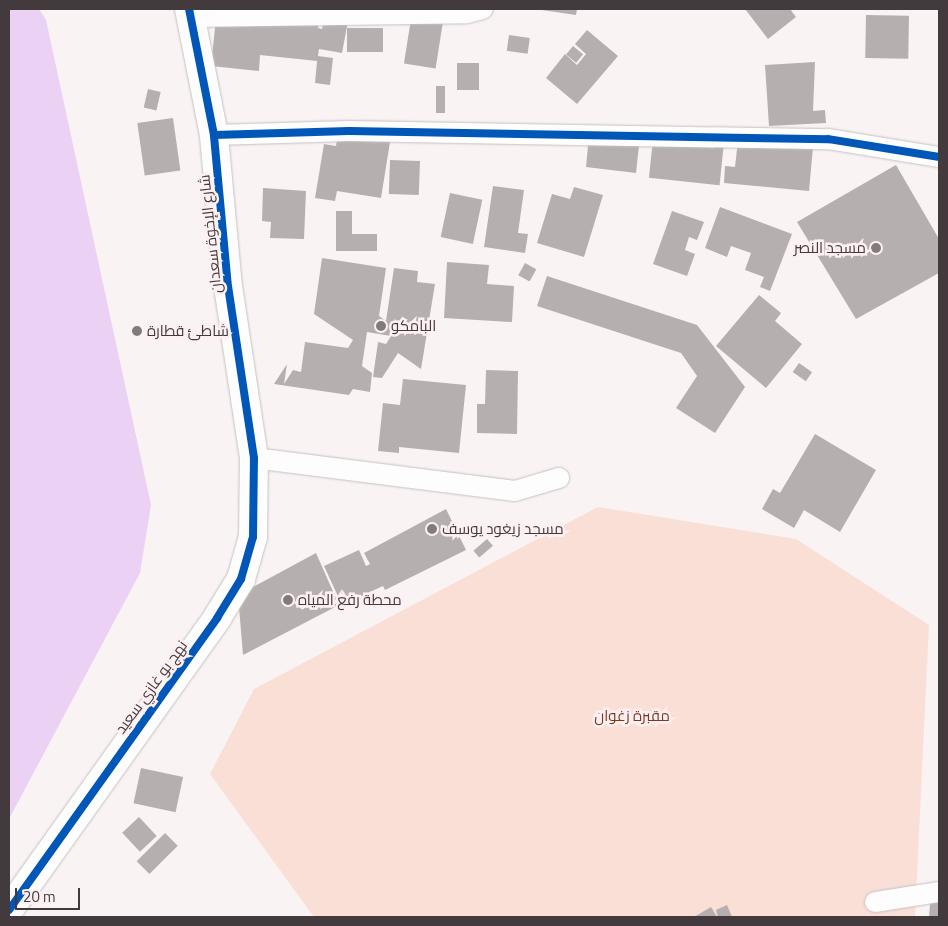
<!DOCTYPE html>
<meta charset="utf-8">
<style>
body{margin:0}
#map{position:relative;width:948px;height:926px;overflow:hidden;background:#faf3f4;font-family:"Titillium Web",Cairo,sans-serif}
div>[style]{position:absolute}
[style*='--x']{left:calc(var(--x)*1px);top:calc(var(--y)*1px);width:calc(var(--w)*1px);rotate:calc(var(--a)*1deg)}
.green>*{inset:0;background:#fadfd6}
.water>*{inset:0;background:#ebd1f4}
.building>*{inset:0;background:#b6afaf;transform-origin:0 0}
.roads{filter:drop-shadow(0 0 1px #c7c0c2) drop-shadow(0 0 1px #c7c0c2)}
.street>*{height:20px;margin:-10px;padding:0 10px;transform-origin:10px;border-radius:10px;background:#fefdfd}
.secondary>*{height:28px;margin:-14px;padding:0 14px;transform-origin:14px;border-radius:14px;background:#fefdfd}
.cycleway>*{height:8px;margin:-4px;padding:0 4px;transform-origin:4px;border-radius:4px;background:#0057b8}
.dots>*{width:14px;height:14px;translate:-50% -50%;box-sizing:border-box;border:2px solid #fdf0f3;border-radius:50%}
span{translate:-50% -50%;white-space:nowrap;text-align:center;line-height:1.15;-webkit-text-stroke:5px #fdf0f3;paint-order:stroke}
.street-label{font-size:15px;color:#423a3c}
.poi-label{font-size:15px;color:#423a3c}
.right{translate:-100% -50%;text-align:right}
.left{translate:0 -50%;text-align:left}
.park-label{font-size:15px;color:#80381b}
.frame{position:absolute;inset:0;border:10px solid #423a3c;pointer-events:none}
.scale{position:absolute;left:15px;top:888px;width:65px;height:22px;box-sizing:border-box;border:2px solid #423a3c;border-top:0;padding-left:6px;font-size:15px;line-height:18px;white-space:nowrap;color:#423a3c;-webkit-text-stroke:4px #fdf0f3;paint-order:stroke}
</style>
<div id="map">
<div class="green">
<i style="clip-path:polygon(598px 507px,796px 539px,929px 625px,915px 917px,314px 917px,210px 774px,254px 689px)"></i>
</div>
<div class="water">
<i style="clip-path:polygon(9px 9px,39px 9px,46px 20px,151px 505px,140px 573px,9px 819px)"></i>
</div>
<div class="building">
<i style="clip-path:polygon(217px 9px,320px 9px,318px 28px,322px 29px,325px 12px,349px 16px,342px 53px,319px 49px,318px 56px,333px 58px,330px 85px,315px 83px,317px 61px,260px 55px,259px 71px,211px 66px)"></i>
<i style="clip-path:polygon(535px 9px,577px 9px,576px 15px)"></i>
<i style="clip-path:polygon(745px 9px,790px 9px,796px 17px,768px 39px)"></i>
<i style="left:866px;top:15px;width:43px;height:43px;rotate:1deg"></i>
<i style="left:411px;top:19px;width:32px;height:45px;rotate:9deg"></i>
<i style="left:347px;top:28px;width:36px;height:24px"></i>
<i style="clip-path:polygon(587px 30px,618px 56px,577px 104px,546px 78px,565px 54px,577px 65px,586px 54px,575px 44px)"></i>
<i style="left:509px;top:35px;width:21px;height:16px;rotate:8deg"></i>
<i style="left:573px;top:46px;width:13px;height:11px;rotate:39deg"></i>
<i style="clip-path:polygon(815px 62px,813px 111px,825px 110px,826px 123px,769px 126px,765px 65px)"></i>
<i style="left:457px;top:63px;width:22px;height:27px"></i>
<i style="left:436px;top:86px;width:9px;height:27px"></i>
<i style="left:148px;top:89px;width:13px;height:19px;rotate:13deg"></i>
<i style="left:173px;top:118px;width:53px;height:36px;rotate:82deg"></i>
<i style="clip-path:polygon(338px 133px,390px 142px,381px 198px,337px 191px,335px 201px,315px 198px,324px 144px,336px 146px)"></i>
<i style="clip-path:polygon(589px 136px,640px 136px,636px 173px,586px 167px)"></i>
<i style="left:653px;top:139px;width:71px;height:39px;rotate:6deg"></i>
<i style="clip-path:polygon(738px 140px,813px 147px,809px 191px,724px 183px,725px 166px,735px 167px)"></i>
<i style="left:390px;top:160px;width:30px;height:34px;rotate:2deg"></i>
<i style="clip-path:polygon(896px 165px,939px 239px,939px 273px,856px 319px,797px 222px)"></i>
<i style="clip-path:polygon(493px 186px,524px 190px,518px 233px,528px 234px,525px 253px,484px 247px)"></i>
<i style="clip-path:polygon(574px 187px,603px 195px,584px 257px,537px 243px,552px 194px,570px 199px)"></i>
<i style="clip-path:polygon(263px 188px,306px 191px,304px 239px,270px 238px,271px 222px,262px 221px)"></i>
<i style="left:450px;top:193px;width:33px;height:45px;rotate:12deg"></i>
<i style="clip-path:polygon(720px 207px,792px 234px,770px 291px,760px 287px,764px 277px,745px 270px,751px 253px,731px 246px,727px 257px,705px 248px)"></i>
<i style="clip-path:polygon(336px 211px,352px 211px,352px 234px,377px 234px,377px 251px,336px 251px)"></i>
<i style="clip-path:polygon(672px 211px,704px 222px,697px 240px,689px 237px,685px 250px,695px 254px,687px 276px,653px 264px)"></i>
<i style="clip-path:polygon(322px 258px,386px 268px,379px 316px,386px 321px,394px 268px,418px 271px,417px 282px,435px 284px,421px 369px,398px 353px,382px 378px,373px 377px,378px 342px,386px 344px,391px 336px,367px 332px,362px 366px,372px 373px,370px 392px,353px 389px,349px 395px,274px 384px,287px 364px,284px 384px,293px 370px,301px 372px,305px 342px,348px 348px,353px 340px,314px 314px)"></i>
<i style="clip-path:polygon(447px 262px,489px 265px,487px 284px,514px 286px,512px 322px,444px 318px)"></i>
<i style="left:525px;top:263px;width:13px;height:14px;rotate:29deg"></i>
<i style="clip-path:polygon(547px 276px,697px 325px,745px 387px,715px 433px,676px 408px,697px 376px,681px 353px,537px 306px)"></i>
<i style="clip-path:polygon(759px 295px,781px 313px,775px 321px,802px 344px,766px 388px,716px 346px)"></i>
<i style="left:799px;top:363px;width:16px;height:11px;rotate:35deg"></i>
<i style="clip-path:polygon(486px 370px,518px 371px,517px 434px,477px 433px,477px 404px,485px 404px)"></i>
<i style="clip-path:polygon(403px 379px,466px 385px,459px 453px,399px 447px,399px 453px,378px 451px,383px 403px,400px 405px)"></i>
<i style="clip-path:polygon(815px 434px,876px 470px,840px 532px,804px 510px,794px 528px,762px 509px,773px 489px,780px 493px)"></i>
<i style="clip-path:polygon(446px 509px,466px 550px,385px 590px,383px 586px,342px 605px,324px 566px,359px 550px,366px 566px,370px 564px,364px 553px)"></i>
<i style="left:487px;top:539px;width:9px;height:18px;rotate:49deg"></i>
<i style="clip-path:polygon(316px 553px,339px 605px,243px 655px,238px 595px)"></i>
<i style="left:141px;top:768px;width:43px;height:36px;rotate:12deg"></i>
<i style="left:139px;top:817px;width:26px;height:23px;rotate:47deg"></i>
<i style="left:165px;top:833px;width:18px;height:40px;rotate:45deg"></i>
<i style="clip-path:polygon(931px 892px,939px 893px,939px 917px,929px 917px)"></i>
<i style="clip-path:polygon(727px 905px,732px 917px,718px 917px,716px 910px)"></i>
<i style="clip-path:polygon(711px 907px,717px 917px,694px 917px)"></i>
</div>
<div class="roads">
<div class="street">
<i style="--x:191;--y:17;--w:276;--a:-0.8"></i>
<i style="--x:467;--y:13;--w:16;--a:-14"></i>
<i style="--x:214;--y:135;--w:135;--a:-1.7"></i>
<i style="--x:349;--y:131;--w:479;--a:1"></i>
<i style="--x:828;--y:139;--w:112;--a:9.2"></i>
<i style="--x:254;--y:458;--w:263;--a:7.2"></i>
<i style="--x:515;--y:491;--w:46;--a:-16.5"></i>
<i style="--x:875;--y:902;--w:65;--a:-8.9"></i>
</div>
<div class="secondary">
<i style="--x:9;--y:910;--w:359;--a:-54.5"></i>
<i style="--x:217;--y:618;--w:46;--a:-58.4"></i>
<i style="--x:241;--y:579;--w:44;--a:-74.1"></i>
<i style="--x:253;--y:537;--w:79;--a:-89.3"></i>
<i style="--x:254;--y:458;--w:173;--a:-98.6"></i>
<i style="--x:228;--y:287;--w:153;--a:-95.3"></i>
<i style="--x:214;--y:135;--w:128;--a:-101.2"></i>
</div>
</div>
<div class="cycleway">
<i style="--x:214;--y:135;--w:135;--a:-1.7"></i>
<i style="--x:349;--y:131;--w:479;--a:1"></i>
<i style="--x:828;--y:139;--w:112;--a:9.2"></i>
<i style="--x:9;--y:910;--w:359;--a:-54.5"></i>
<i style="--x:217;--y:618;--w:46;--a:-58.4"></i>
<i style="--x:241;--y:579;--w:44;--a:-74.1"></i>
<i style="--x:253;--y:537;--w:79;--a:-89.3"></i>
<i style="--x:254;--y:458;--w:173;--a:-98.6"></i>
<i style="--x:228;--y:287;--w:153;--a:-95.3"></i>
<i style="--x:214;--y:135;--w:128;--a:-101.2"></i>
</div>
<div class="dots">
<i style="left:876px;top:248px;background:#827b7c"></i>
<i style="left:381px;top:326px;background:#827b7c"></i>
<i style="left:137px;top:331px;background:#827b7c"></i>
<i style="left:432px;top:529px;background:#827b7c"></i>
<i style="left:288px;top:600px;background:#827b7c"></i>
</div>
<div class="street-label">
<span style="left:210px;top:234px;rotate:-96deg">شارع الإخوة سعدان</span>
<span style="left:151px;top:687px;rotate:-54deg">نهج بو غازي سعيد</span>
</div>
<div class="poi-label">
<span class="right" style="left:866px;top:248px">مسجد النصر</span>
<span class="left" style="left:391px;top:326px">البامكو</span>
<span class="left" style="left:147px;top:331px">شاطئ قطارة</span>
<span class="left" style="left:442px;top:529px">مسجد زيغود يوسف</span>
<span class="left" style="left:298px;top:600px">محطة رفع المياه</span>
</div>
<div class="park-label">
<span style="left:632px;top:716px">مقبرة زغوان</span>
</div>
<div class="frame"></div>
<div class="scale">20 m</div>
</div>
